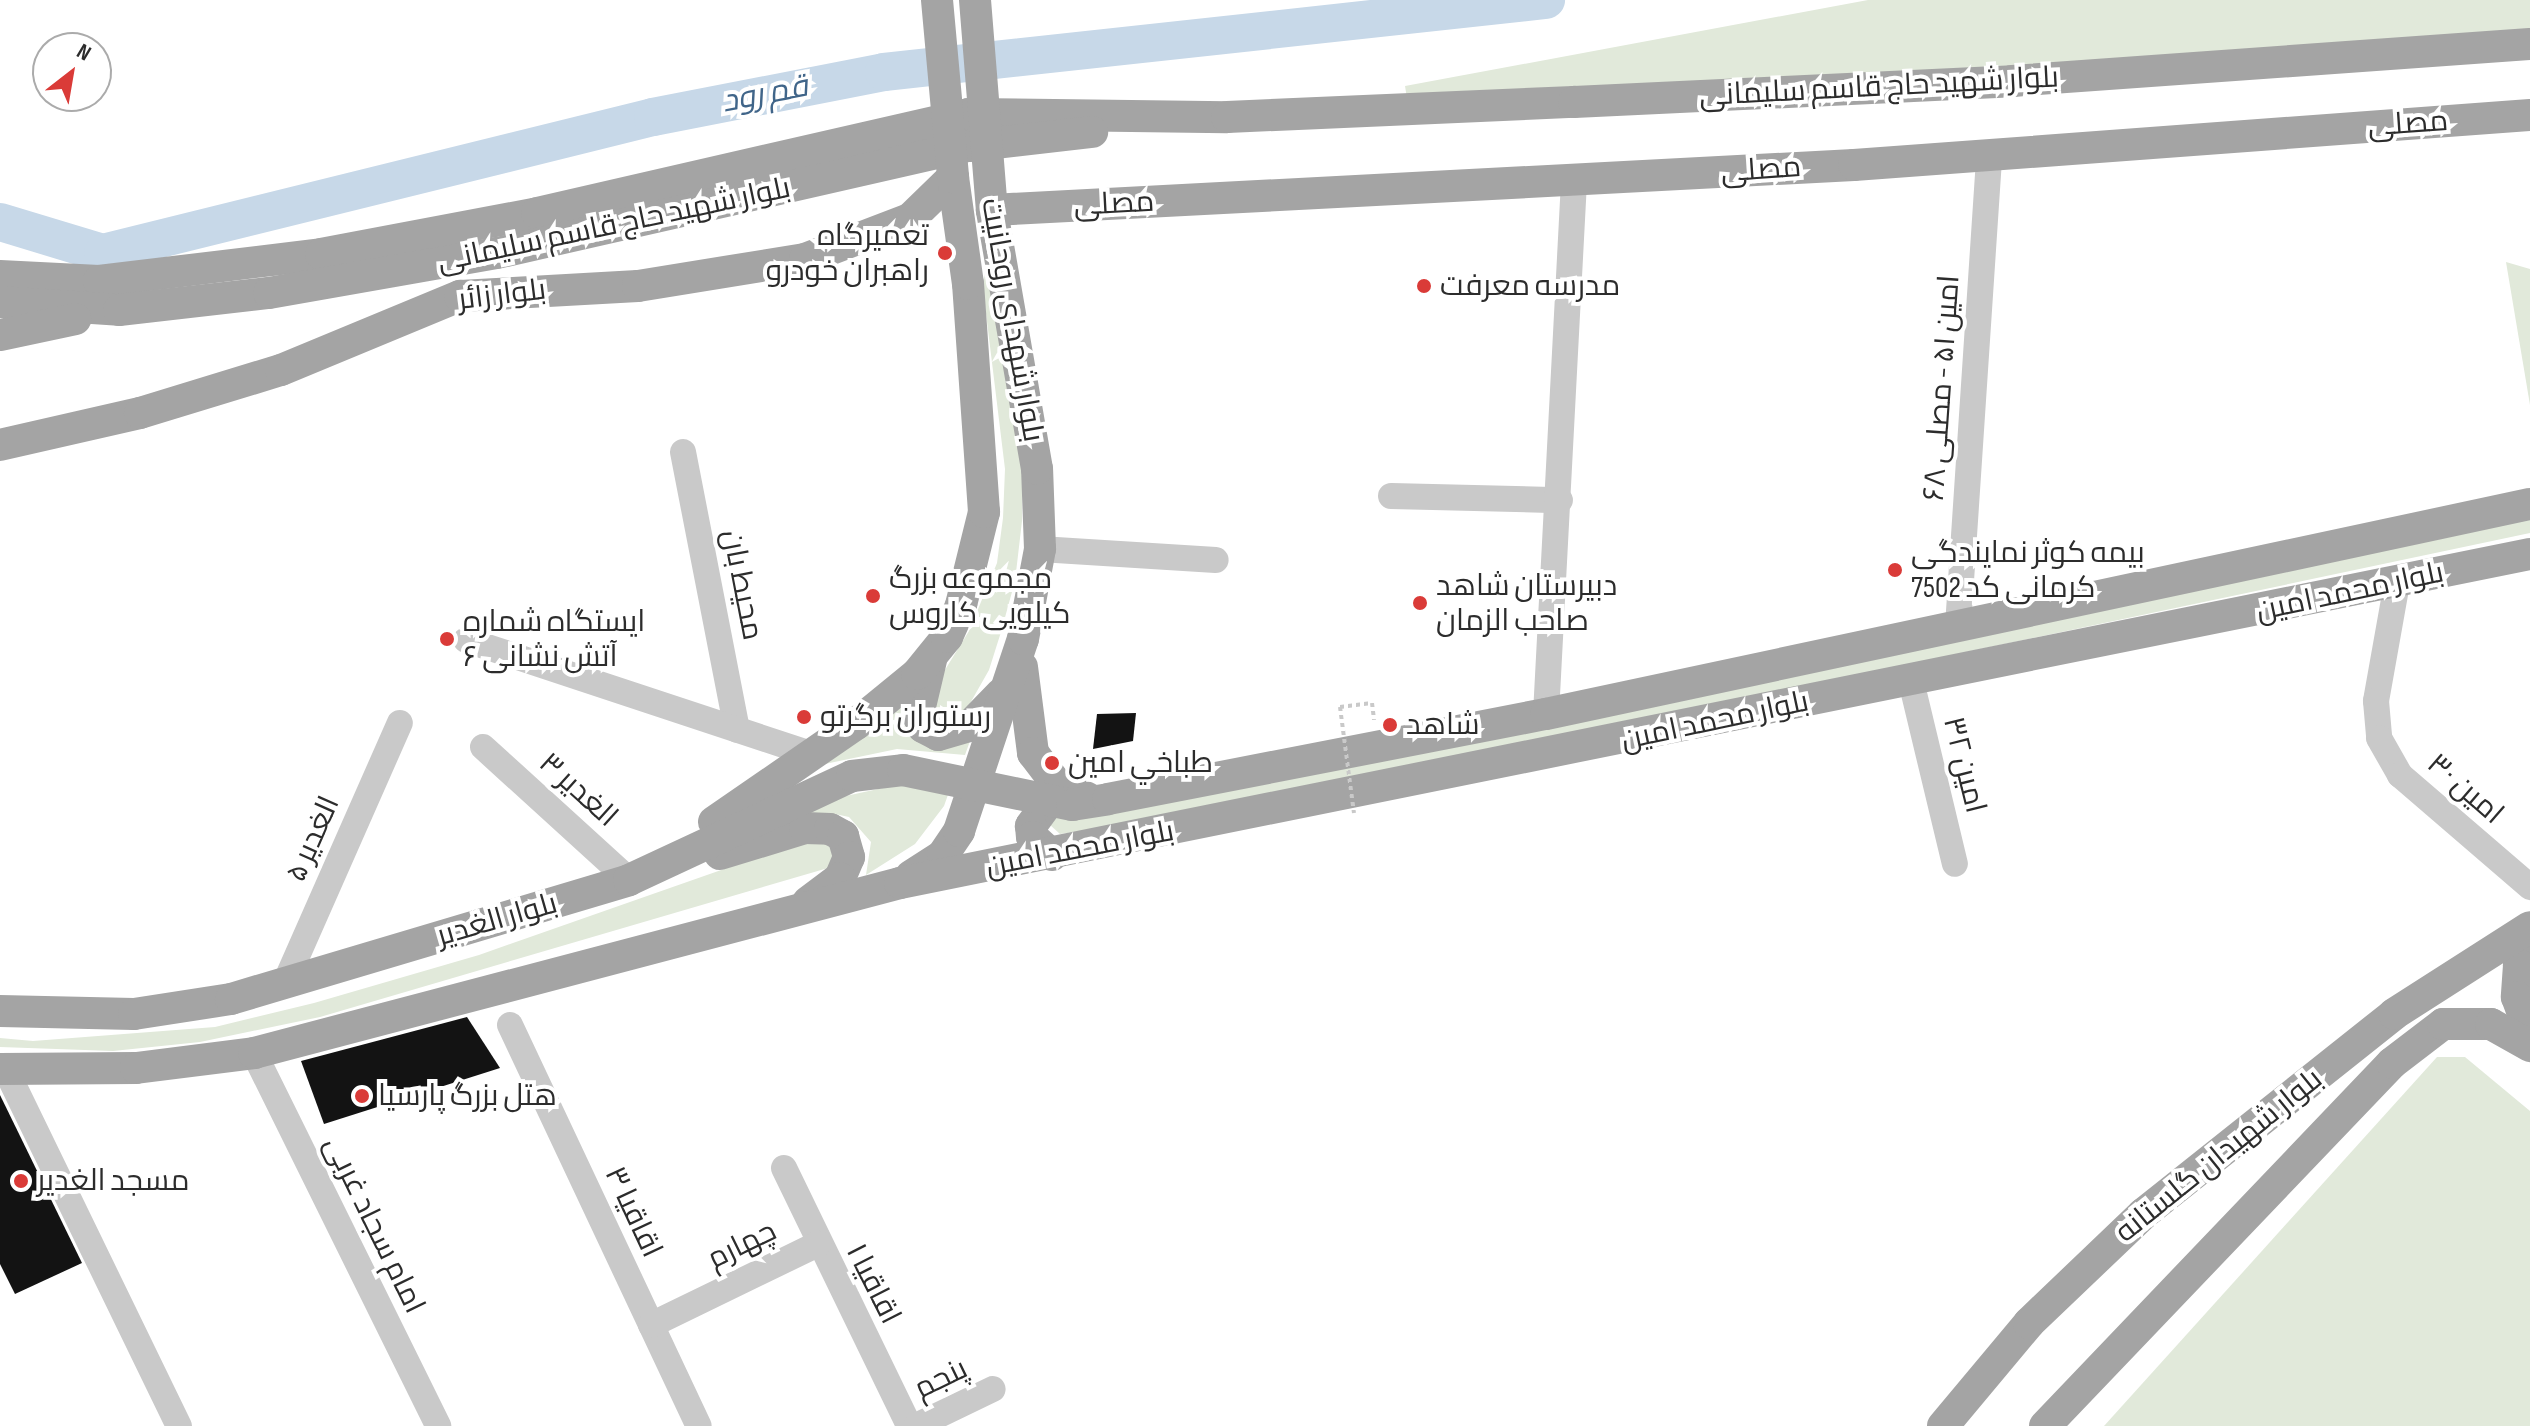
<!DOCTYPE html>
<meta charset="utf-8">
<style>
body{margin:0}
#map{position:relative;width:2530px;height:1426px;overflow:hidden;background:#fff;font-family:"Sofia Sans Condensed",Cairo,sans-serif}
div>[style]{position:absolute}
[style*='--x']{left:calc(var(--x)*1px);top:calc(var(--y)*1px);width:calc(var(--w)*1px);rotate:calc(var(--a)*1deg)}
.green>*{inset:0;background:#e1e9da}
.river>*{height:38px;margin:-19px;padding:0 19px;transform-origin:19px;border-radius:19px;background:#c7d8e8}
.building>*{inset:0;background:#131313}
.path>*{height:4px;margin-top:-2px;transform-origin:0;background:repeating-linear-gradient(90deg,#c9c9c9 0 4px,transparent 0 8px)}
.minor>*{height:26px;margin:-13px;padding:0 13px;transform-origin:13px;border-radius:13px;background:#c9c9c9}
.major>*{height:32px;margin:-16px;padding:0 16px;transform-origin:16px;border-radius:16px;background:#a4a4a4}
.path-bridge>*{height:4px;margin-top:-2px;transform-origin:0;background:repeating-linear-gradient(90deg,#c9c9c9 0 4px,transparent 0 8px)}
.major-bridge>*{height:32px;margin:-16px;padding:0 16px;transform-origin:16px;border-radius:16px;background:#a4a4a4}
.dots>*{width:22px;height:22px;translate:-50% -50%;box-sizing:border-box;border:4px solid #fff;border-radius:50%}
span{translate:-50% -50%;white-space:nowrap;text-align:center;line-height:1.15;-webkit-text-stroke:8px #fff;paint-order:stroke}
.street-label{font-size:30px;color:#2c2c2c}
.poi-label{font-size:30px;color:#2c2c2c}
.right{translate:-100% -50%;text-align:right}
.left{translate:0 -50%;text-align:left}
.water-label{font-size:32px;color:#406589;font-style:italic}
.north{position:absolute;left:32px;top:32px;width:80px;height:80px;box-sizing:border-box;background:#fff;border:2px solid #ababab;border-radius:50%;rotate:31deg;font-size:22px;font-weight:700;line-height:32px;text-align:center;color:#2c2c2c}
.north::after{content:'';display:block;margin:auto;width:28px;height:36px;background:#da3b38;clip-path:polygon(50% 0,100% 100%,50% 72%,0 100%)}
</style>
<div id="map">
<div class="green">
<i style="clip-path:polygon(1868px 0,2530px 0,2530px 37px,1408px 105px,1405px 86px)"></i>
<i style="clip-path:polygon(987px 252px,1022px 468px,1022px 521px,1015px 581px,1001px 632px,989px 670px,960px 721px,937px 718px,932px 710px,935px 686px,969px 631px,997px 563px,1003px 518px,1005px 469px,983px 289px)"></i>
<i style="clip-path:polygon(2506px 262px,2530px 269px,2530px 405px)"></i>
<i style="clip-path:polygon(2530px 518px,2530px 533px,1678px 713px,1131px 824px,1060px 834px,1049px 824px,1052px 817px)"></i>
<i style="clip-path:polygon(905px 705px,904px 725px,909px 732px,975px 727px,965px 755px,897px 749px,820px 765px)"></i>
<i style="clip-path:polygon(906px 783px,949px 792px,944px 806px,915px 844px,866px 875px,871px 842px,849px 817px,835px 814px,779px 827px,841px 797px)"></i>
<i style="clip-path:polygon(828px 840px,837px 852px,828px 868px,320px 1017px,200px 1042px,113px 1051px,0 1047px,0 1038px,33px 1041px,215px 1027px,314px 1003px,479px 955px,801px 842px)"></i>
<i style="clip-path:polygon(2437px 1057px,2465px 1057px,2530px 1111px,2530px 1426px,2104px 1426px)"></i>
</div>
<div class="river">
<i style="--x:0;--y:222;--w:108;--a:16.8"></i>
<i style="--x:103;--y:253;--w:567;--a:-13.89"></i>
<i style="--x:653;--y:117;--w:235;--a:-11"></i>
<i style="--x:884;--y:72;--w:666;--a:-6.21"></i>
</div>
<div class="building">
<i style="clip-path:polygon(1136px 713px,1133px 741px,1093px 749px,1097px 714px)"></i>
<i style="clip-path:polygon(467px 1017px,500px 1068px,324px 1124px,301px 1061px)"></i>
<i style="clip-path:polygon(0 1095px,82px 1263px,15px 1294px,0 1264px)"></i>
</div>
<div class="path">
<i style="--x:1340;--y:707;--w:32;--a:-7"></i>
<i style="--x:1372;--y:703;--w:17;--a:83"></i>
</div>
<div class="minor">
<i style="--x:683;--y:452;--w:283;--a:79"></i>
<i style="--x:1391;--y:496;--w:169;--a:1.4"></i>
<i style="--x:1040;--y:549;--w:176;--a:3.6"></i>
<i style="--x:2397;--y:583;--w:120;--a:100.1"></i>
<i style="--x:2376;--y:701;--w:37;--a:85"></i>
<i style="--x:2379;--y:738;--w:43;--a:60.4"></i>
<i style="--x:2400;--y:775;--w:172;--a:40.7"></i>
<i style="--x:1958;--y:626;--w:472;--a:-86.2"></i>
<i style="--x:466;--y:640;--w:366;--a:18.3"></i>
<i style="--x:1911;--y:681;--w:188;--a:76.5"></i>
<i style="--x:1546;--y:714;--w:533;--a:-86.99"></i>
<i style="--x:483;--y:747;--w:197;--a:42.3"></i>
<i style="--x:286;--y:981;--w:282;--a:-66.2"></i>
<i style="--x:510;--y:1025;--w:443;--a:64.8"></i>
<i style="--x:254;--y:1053;--w:416;--a:63.7"></i>
<i style="--x:6;--y:1070;--w:396;--a:64.1"></i>
<i style="--x:784;--y:1168;--w:287;--a:64.1"></i>
<i style="--x:651;--y:1325;--w:186;--a:-25.9"></i>
<i style="--x:916;--y:1426;--w:85;--a:-25.7"></i>
</div>
<div class="major">
<i style="--x:0;--y:276;--w:99;--a:2.9"></i>
<i style="--x:99;--y:281;--w:224;--a:-6.9"></i>
<i style="--x:321;--y:254;--w:220;--a:-10.7"></i>
<i style="--x:537;--y:213;--w:442;--a:-12.9"></i>
<i style="--x:968;--y:114;--w:259;--a:0.7"></i>
<i style="--x:1227;--y:117;--w:347;--a:-2.5"></i>
<i style="--x:1574;--y:102;--w:439;--a:-2.7"></i>
<i style="--x:2012;--y:81;--w:519;--a:-4.09"></i>
<i style="--x:0;--y:302;--w:119;--a:3.8"></i>
<i style="--x:119;--y:310;--w:151;--a:-6.5"></i>
<i style="--x:269;--y:293;--w:231;--a:-10"></i>
<i style="--x:497;--y:253;--w:484;--a:-12.8"></i>
<i style="--x:969;--y:146;--w:124;--a:-6.5"></i>
<i style="--x:0;--y:335;--w:77;--a:-12"></i>
<i style="--x:0;--y:445;--w:144;--a:-12.9"></i>
<i style="--x:140;--y:413;--w:147;--a:-17"></i>
<i style="--x:281;--y:370;--w:194;--a:-22.5"></i>
<i style="--x:460;--y:296;--w:178;--a:-3.2"></i>
<i style="--x:638;--y:286;--w:169;--a:-9.2"></i>
<i style="--x:805;--y:259;--w:112;--a:-20.9"></i>
<i style="--x:910;--y:219;--w:60;--a:-44.3"></i>
<i style="--x:931;--y:660;--w:57;--a:103.3"></i>
<i style="--x:918;--y:715;--w:13;--a:67"></i>
<i style="--x:923;--y:727;--w:17;--a:28"></i>
<i style="--x:938;--y:735;--w:33;--a:-16"></i>
<i style="--x:970;--y:726;--w:45;--a:-45.9"></i>
<i style="--x:1022;--y:667;--w:87;--a:82.7"></i>
<i style="--x:1033;--y:753;--w:43;--a:52.6"></i>
<i style="--x:1059;--y:787;--w:30;--a:21"></i>
<i style="--x:1049;--y:801;--w:31;--a:126"></i>
<i style="--x:1031;--y:826;--w:11;--a:85"></i>
<i style="--x:1032;--y:837;--w:27;--a:42"></i>
<i style="--x:714;--y:822;--w:173;--a:-34.6"></i>
<i style="--x:856;--y:724;--w:79;--a:-39.3"></i>
<i style="--x:917;--y:674;--w:48;--a:-51"></i>
<i style="--x:947;--y:637;--w:35;--a:-66"></i>
<i style="--x:961;--y:605;--w:96;--a:-76.1"></i>
<i style="--x:984;--y:512;--w:229;--a:-94"></i>
<i style="--x:968;--y:284;--w:108;--a:-98"></i>
<i style="--x:720;--y:854;--w:89;--a:-17"></i>
<i style="--x:805;--y:828;--w:25;--a:2"></i>
<i style="--x:830;--y:829;--w:15;--a:28"></i>
<i style="--x:843;--y:836;--w:22;--a:74"></i>
<i style="--x:849;--y:857;--w:23;--a:113"></i>
<i style="--x:840;--y:878;--w:40;--a:143"></i>
<i style="--x:911;--y:876;--w:38;--a:-33"></i>
<i style="--x:943;--y:855;--w:29;--a:-56"></i>
<i style="--x:959;--y:831;--w:202;--a:-71.6"></i>
<i style="--x:1023;--y:639;--w:92;--a:-79.3"></i>
<i style="--x:1040;--y:549;--w:80;--a:-92.1"></i>
<i style="--x:1037;--y:469;--w:263;--a:-99.9"></i>
<i style="--x:992;--y:210;--w:863;--a:-2.99"></i>
<i style="--x:1854;--y:165;--w:678;--a:-4.23"></i>
<i style="--x:2530;--y:929;--w:38;--a:107"></i>
<i style="--x:2519;--y:965;--w:32;--a:94"></i>
<i style="--x:2517;--y:997;--w:38;--a:70"></i>
<i style="--x:0;--y:1011;--w:134;--a:1.3"></i>
<i style="--x:134;--y:1014;--w:98;--a:-8.8"></i>
<i style="--x:231;--y:999;--w:415;--a:-16.6"></i>
<i style="--x:629;--y:880;--w:246;--a:-25"></i>
<i style="--x:852;--y:776;--w:51;--a:-6.7"></i>
<i style="--x:903;--y:770;--w:173;--a:11.7"></i>
<i style="--x:1072;--y:805;--w:36;--a:-9"></i>
<i style="--x:1108;--y:799;--w:446;--a:-11"></i>
<i style="--x:1546;--y:714;--w:1006;--a:-12.05"></i>
<i style="--x:0;--y:1069;--w:136;--a:-0.4"></i>
<i style="--x:136;--y:1068;--w:119;--a:-7.2"></i>
<i style="--x:254;--y:1053;--w:668;--a:-14.74"></i>
<i style="--x:900;--y:883;--w:1663;--a:-11.41"></i>
<i style="--x:1943;--y:1426;--w:134;--a:-50.1"></i>
<i style="--x:2029;--y:1323;--w:158;--a:-43.7"></i>
<i style="--x:2143;--y:1214;--w:321;--a:-38.5"></i>
<i style="--x:2394;--y:1014;--w:161;--a:-32.6"></i>
<i style="--x:2045;--y:1426;--w:502;--a:-46.29"></i>
<i style="--x:2392;--y:1063;--w:64;--a:-37.4"></i>
<i style="--x:2443;--y:1024;--w:48;--a:0"></i>
<i style="--x:2491;--y:1024;--w:45;--a:29.4"></i>
</div>
<div class="path-bridge">
<i style="--x:1340;--y:707;--w:107;--a:82.5"></i>
</div>
<div class="major-bridge">
<i style="--x:937;--y:0;--w:178;--a:84.8"></i>
<i style="--x:975;--y:0;--w:211;--a:85.4"></i>
</div>
<div class="dots">
<i style="left:945px;top:253px;background:#da3b38"></i>
<i style="left:1424px;top:286px;background:#da3b38"></i>
<i style="left:1895px;top:570px;background:#da3b38"></i>
<i style="left:873px;top:596px;background:#da3b38"></i>
<i style="left:1420px;top:603px;background:#da3b38"></i>
<i style="left:447px;top:639px;background:#da3b38"></i>
<i style="left:804px;top:717px;background:#da3b38"></i>
<i style="left:1390px;top:725px;background:#da3b38"></i>
<i style="left:1052px;top:763px;background:#da3b38"></i>
<i style="left:362px;top:1096px;background:#da3b38"></i>
<i style="left:21px;top:1181px;background:#da3b38"></i>
</div>
<div class="street-label">
<span style="left:1879px;top:87px;rotate:-3deg">بلوار شهید حاج قاسم سلیمانی</span>
<span style="left:2408px;top:124px;rotate:-4deg">مصلی</span>
<span style="left:1761px;top:170px;rotate:-4deg">مصلی</span>
<span style="left:1114px;top:204px;rotate:-3deg">مصلی</span>
<span style="left:614px;top:225px;rotate:-12deg">بلوار شهید حاج قاسم سلیمانی</span>
<span style="left:502px;top:295px;rotate:-7deg">بلوار زائر</span>
<span style="left:1012px;top:320px;rotate:80deg">بلوار شهدای روحانیت</span>
<span style="left:1942px;top:388px;rotate:-86deg">امین ۵۱ - مصلی ۶۸</span>
<span style="left:742px;top:585px;rotate:79deg">محیط بان</span>
<span style="left:2350px;top:592px;rotate:-12deg">بلوار محمد امین</span>
<span style="left:1715px;top:721px;rotate:-12deg">بلوار محمد امین</span>
<span style="left:1964px;top:765px;rotate:76deg">امین ۳۲</span>
<span style="left:2465px;top:789px;rotate:41deg">امین ۳۰</span>
<span style="left:578px;top:790px;rotate:42deg">الغدیر ۳</span>
<span style="left:313px;top:839px;rotate:-66deg">الغدیر ۵</span>
<span style="left:1080px;top:849px;rotate:-11deg">بلوار محمد امین</span>
<span style="left:497px;top:920px;rotate:-16deg">بلوار الغدیر</span>
<span style="left:2219px;top:1156px;rotate:-39deg">بلوار شهیدان گلستانه</span>
<span style="left:633px;top:1212px;rotate:65deg">اقاقیا ۳</span>
<span style="left:374px;top:1225px;rotate:64deg">امام سجاد غربی</span>
<span style="left:742px;top:1245px;rotate:-26deg">چهارم</span>
<span style="left:873px;top:1284px;rotate:63deg">اقاقیا ۱</span>
<span style="left:941px;top:1379px;rotate:-26deg">پنجم</span>
</div>
<div class="poi-label">
<span class="right" style="left:929px;top:253px">تعمیرگاه<br>راهبران خودرو</span>
<span class="left" style="left:1440px;top:286px">مدرسه معرفت</span>
<span class="left" style="left:1911px;top:570px">بیمه کوثر نمایندگی<br>کرمانی کد 7502</span>
<span class="left" style="left:889px;top:596px">مجموعه بزرگ<br>کیلویی کاروس</span>
<span class="left" style="left:1436px;top:603px">دبیرستان شاهد<br>صاحب الزمان</span>
<span class="left" style="left:463px;top:639px">ایستگاه شماره<br>۶ آتش نشانی</span>
<span class="left" style="left:820px;top:717px">رستوران برگرتو</span>
<span class="left" style="left:1406px;top:725px">شاهد</span>
<span class="left" style="left:1068px;top:763px">طباخي امين</span>
<span class="left" style="left:378px;top:1096px">هتل بزرگ پارسیا</span>
<span class="left" style="left:37px;top:1181px">مسجد الغدیر</span>
</div>
<div class="water-label">
<span style="left:765px;top:95px;rotate:-11deg">قم رود</span>
</div>
<div class="north">N</div>
</div>
